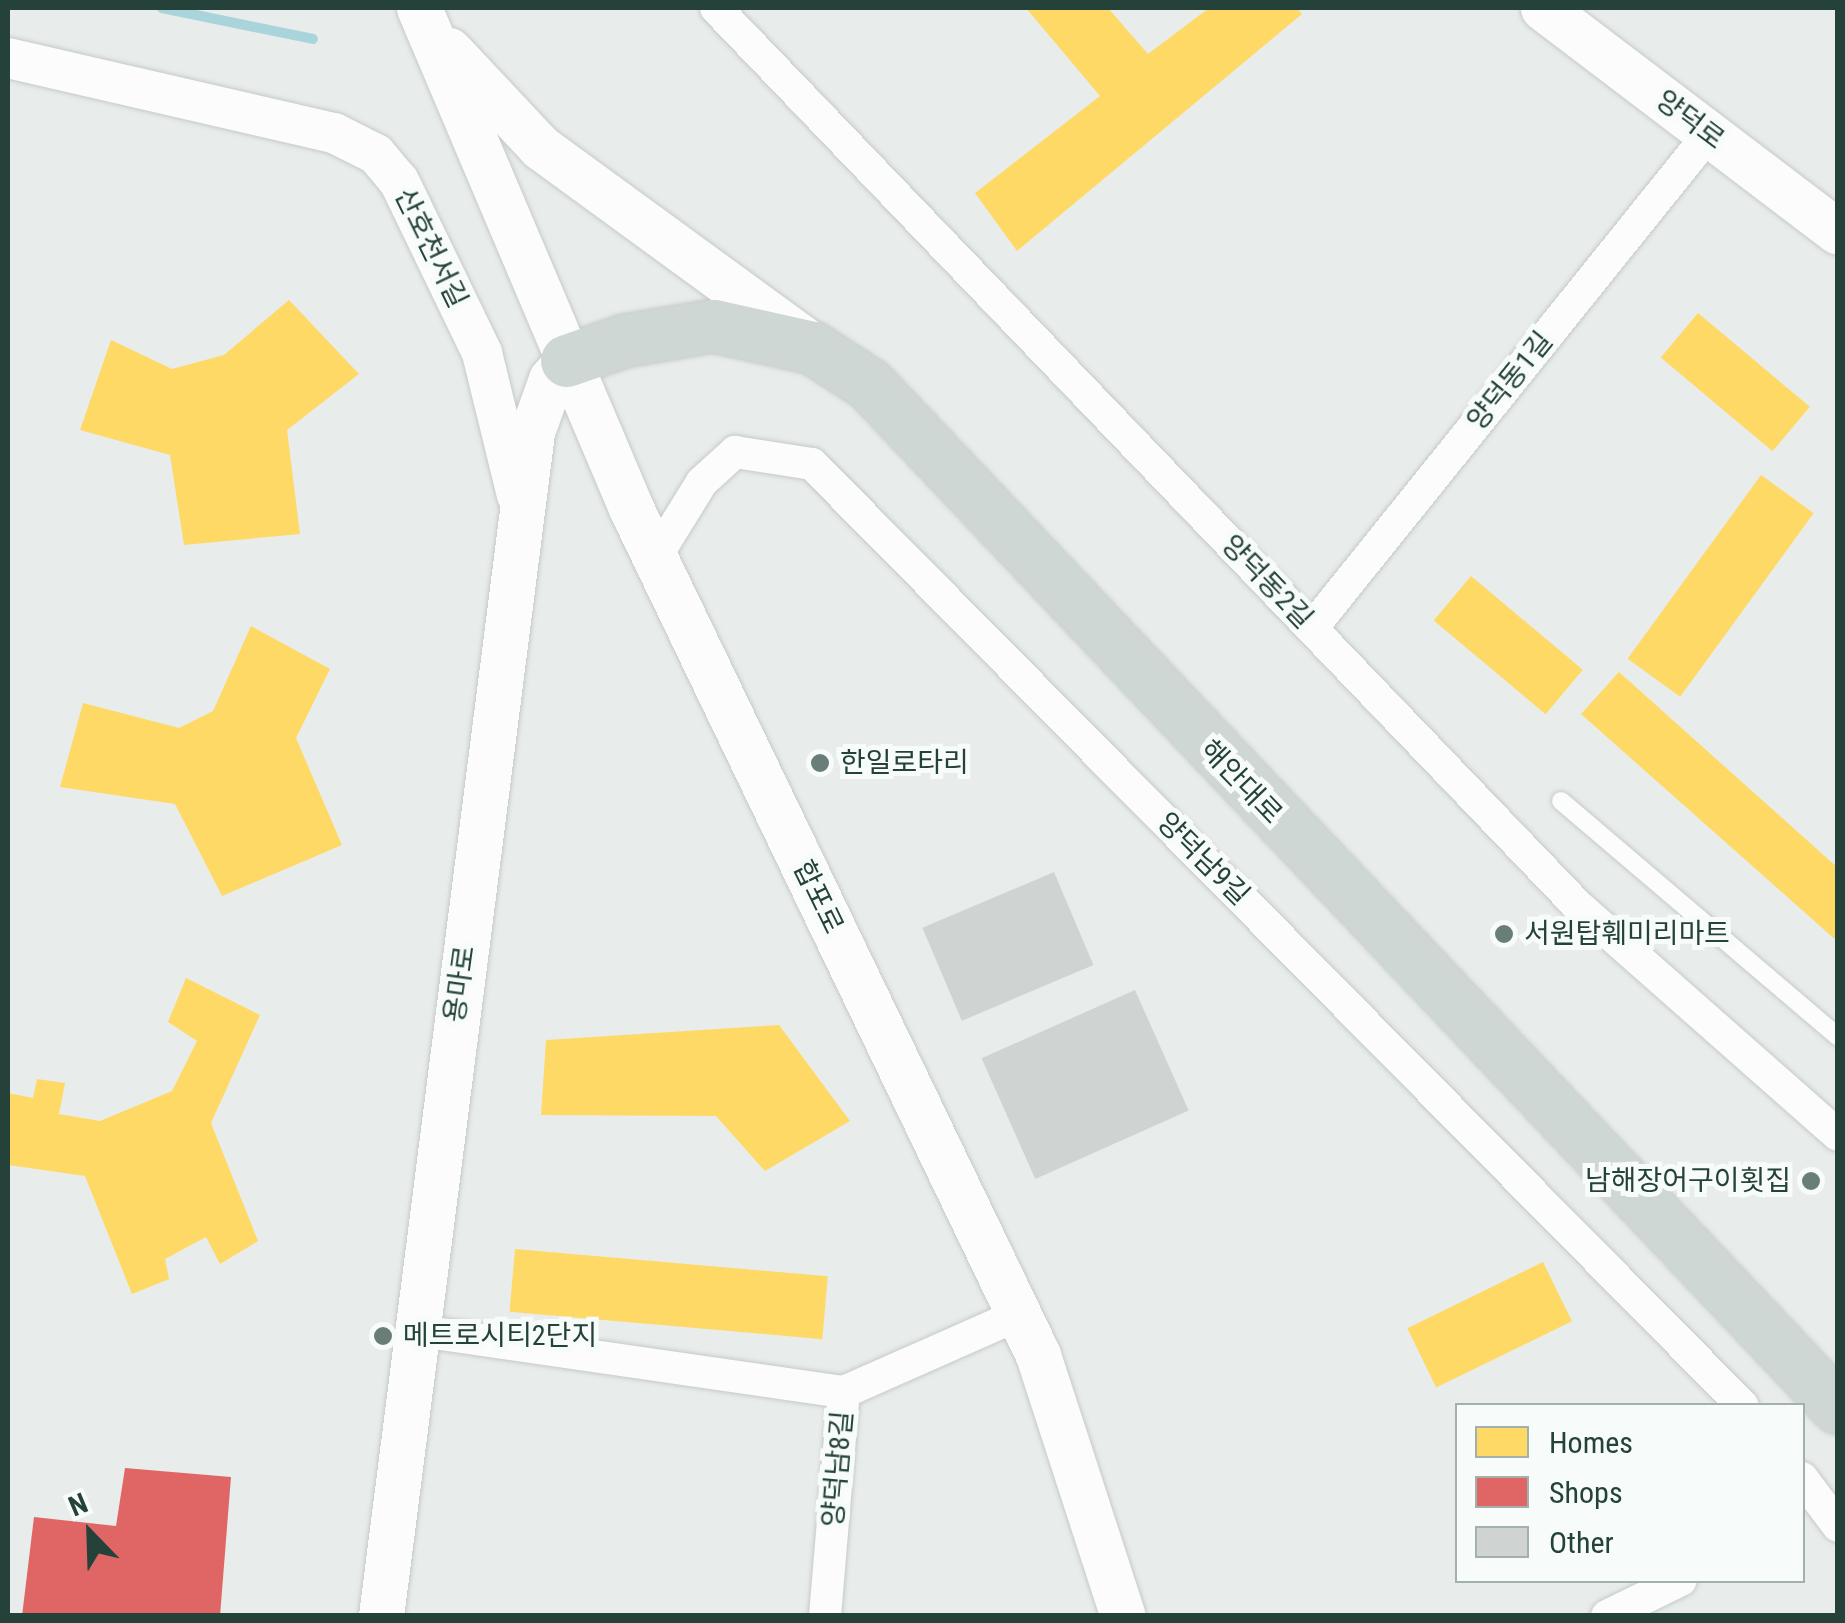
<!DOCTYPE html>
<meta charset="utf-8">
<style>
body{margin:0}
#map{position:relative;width:1845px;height:1623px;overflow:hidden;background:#e8edeb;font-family:"Roboto Condensed","Noto Sans KR",sans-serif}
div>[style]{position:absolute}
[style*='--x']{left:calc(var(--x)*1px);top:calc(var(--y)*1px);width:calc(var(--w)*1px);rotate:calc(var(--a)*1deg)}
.homes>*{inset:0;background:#ffd966;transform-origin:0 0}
.shops>*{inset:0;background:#e06666}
.stream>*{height:10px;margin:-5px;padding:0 5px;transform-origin:5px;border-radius:5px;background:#a9d4db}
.building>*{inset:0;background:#cfd4d2;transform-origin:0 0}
.roads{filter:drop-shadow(0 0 2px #c5cac8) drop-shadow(0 0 2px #c5cac8)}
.service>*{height:18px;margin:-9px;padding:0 9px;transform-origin:9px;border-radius:9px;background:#fcfcfc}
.minor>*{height:32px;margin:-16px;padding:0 16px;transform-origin:16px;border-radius:16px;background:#fcfcfc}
.tertiary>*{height:40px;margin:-20px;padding:0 20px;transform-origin:20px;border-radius:20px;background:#fcfcfc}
.secondary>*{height:45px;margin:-22.5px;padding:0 22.5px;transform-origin:22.5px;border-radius:22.5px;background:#fcfcfc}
.primary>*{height:52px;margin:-26px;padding:0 26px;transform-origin:26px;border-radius:26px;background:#cfd7d5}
.dots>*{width:28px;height:28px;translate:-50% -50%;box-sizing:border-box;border:5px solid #f7fbf9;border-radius:50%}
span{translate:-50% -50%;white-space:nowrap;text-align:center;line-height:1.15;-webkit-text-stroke:10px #f7fbf9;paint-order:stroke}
.street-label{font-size:28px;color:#24423a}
.poi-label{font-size:28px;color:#24423a}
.left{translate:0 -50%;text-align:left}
.right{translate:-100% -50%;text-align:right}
.frame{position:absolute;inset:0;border:10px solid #24423a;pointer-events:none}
.legend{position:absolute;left:1455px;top:1403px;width:350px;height:180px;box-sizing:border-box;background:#f7fbf9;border:2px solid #a3b1ad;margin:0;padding:12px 18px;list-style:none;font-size:30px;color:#24423a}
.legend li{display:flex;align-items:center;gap:20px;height:50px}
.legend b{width:50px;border:2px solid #a3b1ad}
.north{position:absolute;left:40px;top:1483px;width:100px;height:100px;-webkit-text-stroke:8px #f7fbf9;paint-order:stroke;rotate:337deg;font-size:28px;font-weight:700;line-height:40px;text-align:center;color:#24423a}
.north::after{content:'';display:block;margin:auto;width:35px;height:45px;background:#24423a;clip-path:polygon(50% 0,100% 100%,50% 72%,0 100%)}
</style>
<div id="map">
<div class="homes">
<i style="clip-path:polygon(1026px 8px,1108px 8px,1148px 54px,1209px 8px,1297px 8px,1302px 14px,1017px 251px,975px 193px,1100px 96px)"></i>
<i style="clip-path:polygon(289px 300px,359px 374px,287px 430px,300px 534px,184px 545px,170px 455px,80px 430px,111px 340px,172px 369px,224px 355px)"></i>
<i style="left:1698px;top:313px;width:146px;height:58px;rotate:40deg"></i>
<i style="left:1761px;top:475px;width:65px;height:227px;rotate:36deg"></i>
<i style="left:1471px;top:576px;width:146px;height:58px;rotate:40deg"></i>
<i style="clip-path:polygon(251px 626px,330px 669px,296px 738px,342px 845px,222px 896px,175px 804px,60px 787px,83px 703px,179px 728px,213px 711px)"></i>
<i style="clip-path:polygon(1619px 672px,1838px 868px,1838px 942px,1581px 714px)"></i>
<i style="clip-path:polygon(186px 978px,260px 1015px,211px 1123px,258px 1241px,220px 1264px,206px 1237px,165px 1259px,169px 1279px,132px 1294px,85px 1176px,8px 1165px,8px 1093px,33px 1098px,37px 1079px,65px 1083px,59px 1114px,100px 1121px,172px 1091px,197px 1041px,168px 1022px)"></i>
<i style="clip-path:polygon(779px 1025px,850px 1121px,765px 1171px,716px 1116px,541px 1115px,546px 1040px)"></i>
<i style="left:515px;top:1249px;width:314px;height:63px;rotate:5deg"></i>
<i style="left:1543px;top:1262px;width:66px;height:151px;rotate:64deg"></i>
</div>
<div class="shops">
<i style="clip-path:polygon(125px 1468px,231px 1477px,220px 1616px,22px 1616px,34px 1517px,116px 1526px)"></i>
</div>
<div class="stream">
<i style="--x:162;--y:8;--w:154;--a:11.6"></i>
</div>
<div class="building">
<i style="left:1054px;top:872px;width:101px;height:143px;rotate:67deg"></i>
<i style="left:1135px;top:990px;width:132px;height:168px;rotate:66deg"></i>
</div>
<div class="roads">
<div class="service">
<i style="--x:1561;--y:801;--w:364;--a:40.4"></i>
</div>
<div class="minor">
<i style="--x:716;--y:8;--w:1242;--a:46.17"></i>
<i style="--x:1576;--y:904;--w:349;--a:41.4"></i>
<i style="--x:655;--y:558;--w:89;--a:-58.3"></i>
<i style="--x:702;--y:482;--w:45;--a:-42.3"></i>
<i style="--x:735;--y:452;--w:78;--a:8.9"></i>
<i style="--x:812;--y:464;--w:1324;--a:45.34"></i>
<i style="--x:1312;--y:628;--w:634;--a:-51.21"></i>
<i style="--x:413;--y:1330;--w:435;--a:8.2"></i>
<i style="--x:844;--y:1392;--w:190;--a:-23.9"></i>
<i style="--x:1802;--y:1478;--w:60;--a:53.1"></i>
<i style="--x:825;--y:1616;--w:225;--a:-85.2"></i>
<i style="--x:1607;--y:1616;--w:82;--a:-25.9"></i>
</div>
<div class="tertiary">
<i style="--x:8;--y:58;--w:335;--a:13"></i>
<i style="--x:334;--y:133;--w:47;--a:26.6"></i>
<i style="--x:376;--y:154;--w:35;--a:50"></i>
<i style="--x:399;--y:181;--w:191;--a:64.2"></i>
<i style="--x:482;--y:353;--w:147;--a:76.2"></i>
</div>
<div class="secondary">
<i style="--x:419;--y:8;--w:543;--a:67.02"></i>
<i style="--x:631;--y:508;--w:940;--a:64.33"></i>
<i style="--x:1038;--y:1355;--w:274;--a:72"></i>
<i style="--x:1543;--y:8;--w:370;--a:37.2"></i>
<i style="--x:449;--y:50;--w:133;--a:46.8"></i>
<i style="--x:540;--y:147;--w:333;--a:36.1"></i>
<i style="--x:381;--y:1616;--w:1194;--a:-82.73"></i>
<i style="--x:532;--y:432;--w:56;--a:-70.3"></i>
<i style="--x:551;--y:379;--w:24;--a:-48"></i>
</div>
<div class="primary">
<i style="--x:567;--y:361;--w:60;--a:-19.3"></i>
<i style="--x:624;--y:341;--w:91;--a:-9.5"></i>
<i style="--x:714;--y:326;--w:101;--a:12.5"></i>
<i style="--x:813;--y:348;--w:68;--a:33"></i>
<i style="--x:870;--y:385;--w:1408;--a:46.58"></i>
</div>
</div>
<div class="dots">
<i style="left:820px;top:763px;background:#697e78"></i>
<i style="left:1504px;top:934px;background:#697e78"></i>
<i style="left:1811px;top:1181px;background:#697e78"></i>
<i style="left:383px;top:1336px;background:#697e78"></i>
</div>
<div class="street-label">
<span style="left:1690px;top:120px;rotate:37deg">양덕로</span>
<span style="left:431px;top:248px;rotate:64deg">산호천서길</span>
<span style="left:1510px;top:381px;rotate:-51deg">양덕동1길</span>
<span style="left:1267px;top:582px;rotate:46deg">양덕동2길</span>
<span style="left:1241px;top:782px;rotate:46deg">해안대로</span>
<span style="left:1203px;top:859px;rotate:45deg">양덕남9길</span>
<span style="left:818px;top:897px;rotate:64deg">합포로</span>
<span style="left:460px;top:984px;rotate:-82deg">용마로</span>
<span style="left:838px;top:1469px;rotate:-85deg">양덕남8길</span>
</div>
<div class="poi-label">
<span class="left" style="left:840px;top:763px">한일로타리</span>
<span class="left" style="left:1524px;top:934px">서원탑훼미리마트</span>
<span class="right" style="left:1791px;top:1181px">남해장어구이횟집</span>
<span class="left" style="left:403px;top:1336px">메트로시티2단지</span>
</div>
<div class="frame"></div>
<ul class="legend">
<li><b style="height:28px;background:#ffd966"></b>Homes</li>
<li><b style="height:28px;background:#e06666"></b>Shops</li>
<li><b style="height:28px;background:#cfd4d2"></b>Other</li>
</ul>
<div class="north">N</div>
</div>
